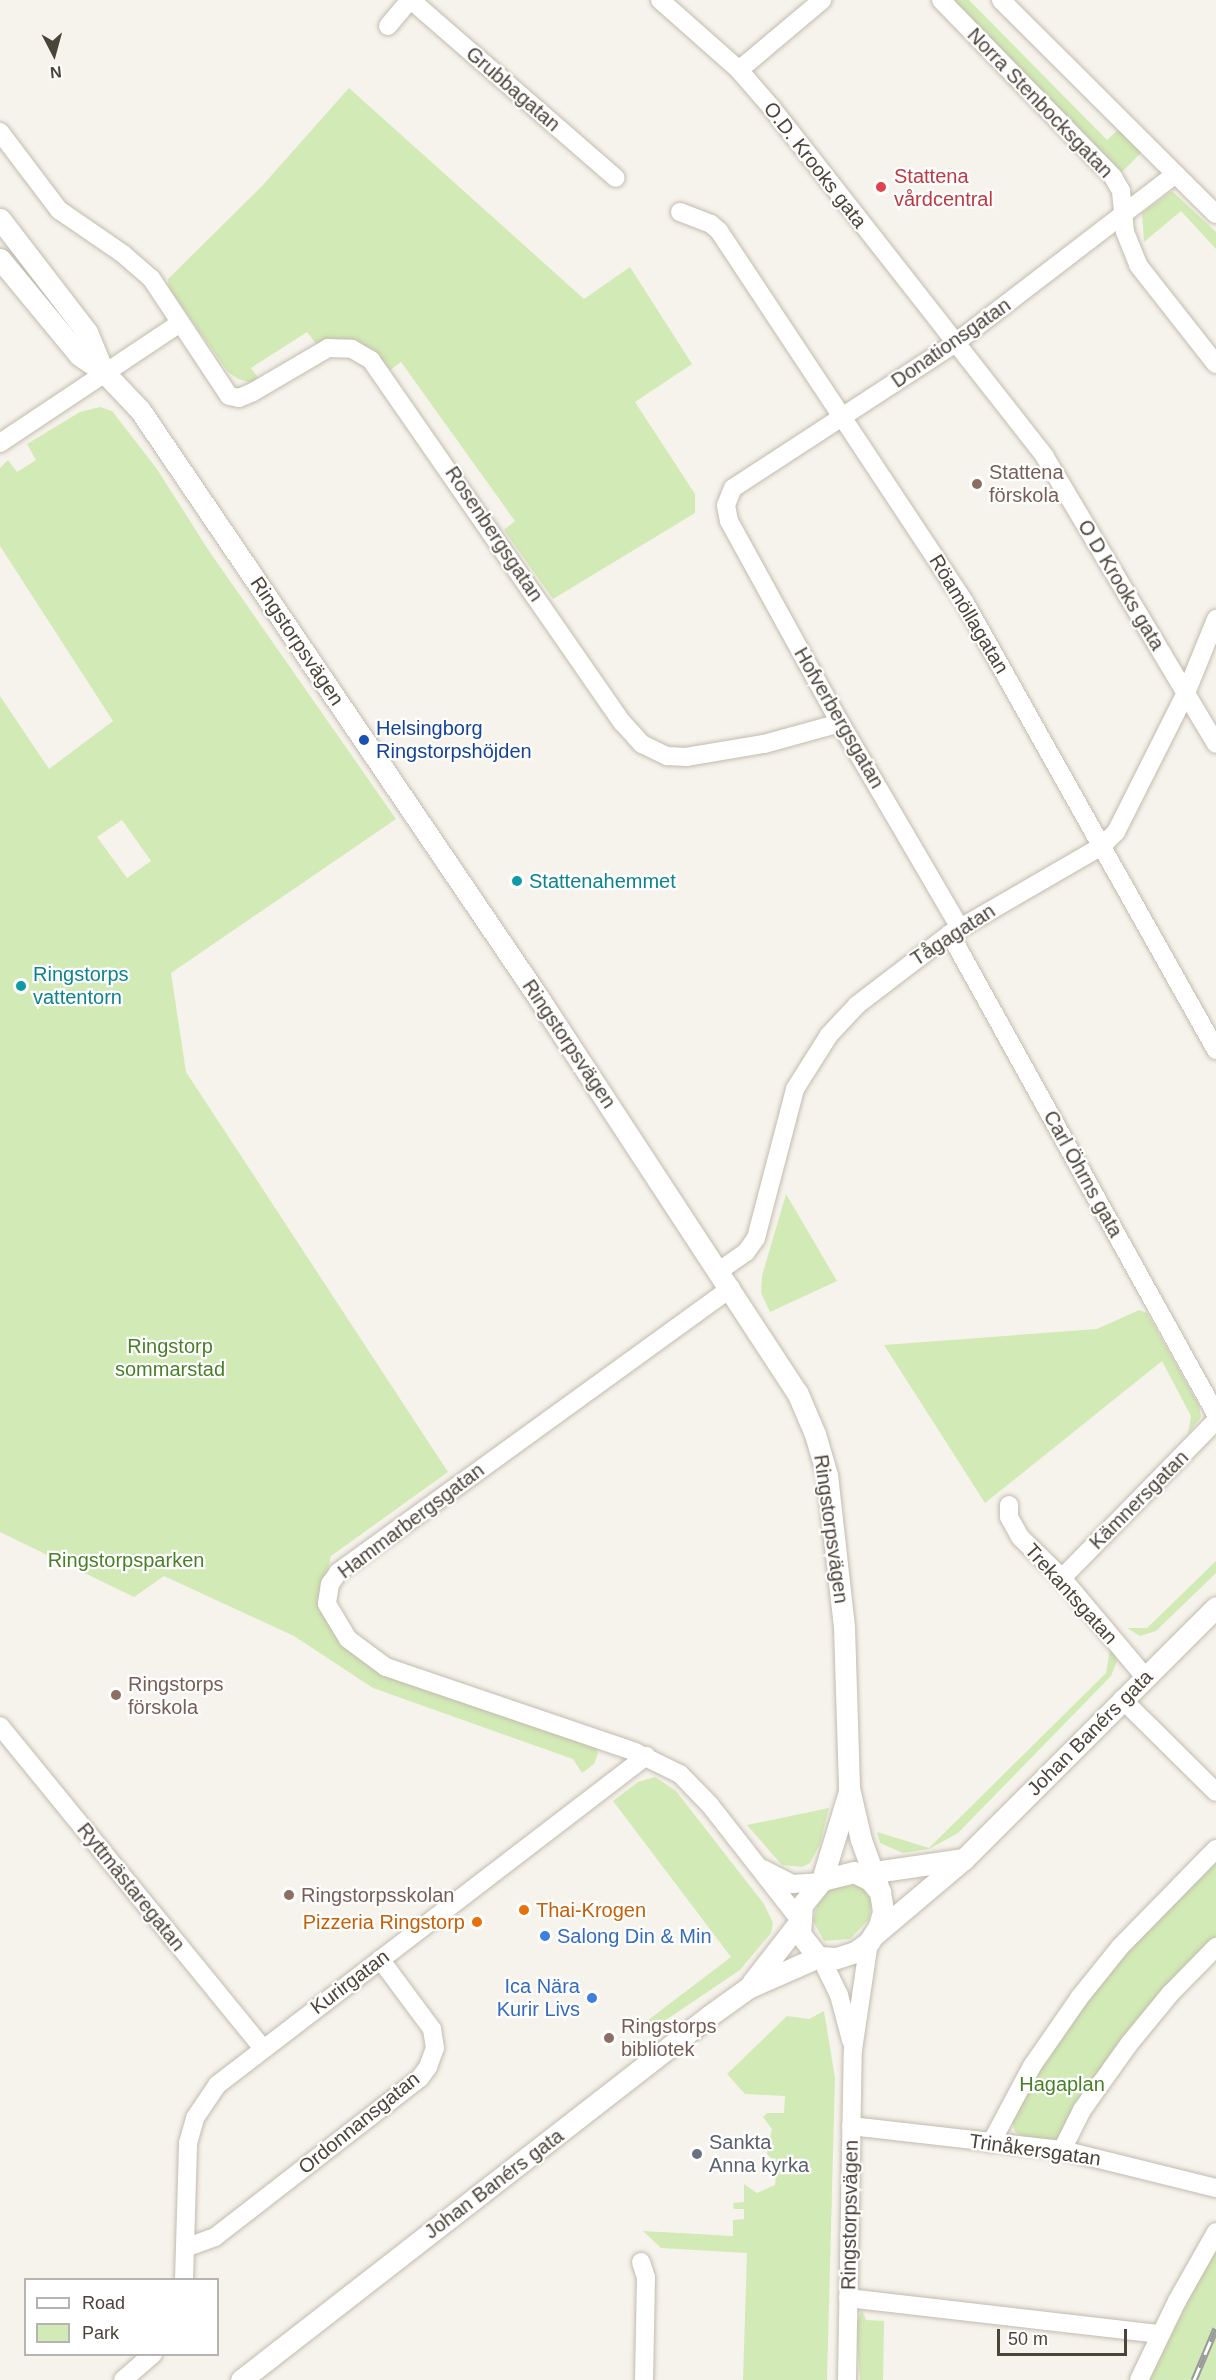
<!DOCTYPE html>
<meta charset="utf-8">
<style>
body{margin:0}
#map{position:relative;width:1216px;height:2380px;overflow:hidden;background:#f6f3ec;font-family:Helvetica,sans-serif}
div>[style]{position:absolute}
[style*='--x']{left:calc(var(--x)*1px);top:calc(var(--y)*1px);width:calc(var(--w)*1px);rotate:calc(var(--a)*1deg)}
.green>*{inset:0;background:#d2eab5}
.roads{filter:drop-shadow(0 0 2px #c2bbae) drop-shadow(0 0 2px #c2bbae)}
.minor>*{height:18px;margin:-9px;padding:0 9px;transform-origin:9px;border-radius:9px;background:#fff}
.tertiary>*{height:21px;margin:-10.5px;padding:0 10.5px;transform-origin:10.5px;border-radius:10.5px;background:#fff}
.rail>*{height:7px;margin-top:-3.5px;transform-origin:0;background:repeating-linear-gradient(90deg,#fff 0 14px,#9a9a9a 0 28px);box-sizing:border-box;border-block:2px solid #9a9a9a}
.dots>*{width:16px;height:16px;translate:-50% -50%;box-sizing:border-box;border:3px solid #fff;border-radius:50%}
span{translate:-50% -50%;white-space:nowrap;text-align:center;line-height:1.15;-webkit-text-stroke:4.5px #fff;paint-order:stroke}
.street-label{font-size:20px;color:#4b4439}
.health-label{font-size:20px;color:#be3a42}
.left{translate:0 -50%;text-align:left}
.education-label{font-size:20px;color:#785e54}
.transit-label{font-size:20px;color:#164399}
.culture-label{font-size:20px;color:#0d838f}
.park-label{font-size:20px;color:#4a7f2a}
.food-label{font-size:20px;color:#c56008}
.right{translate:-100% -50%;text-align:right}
.shop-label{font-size:20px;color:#366cbe}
.worship-label{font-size:20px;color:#5b616d}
.legend{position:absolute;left:24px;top:2278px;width:195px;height:78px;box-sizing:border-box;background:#fff;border:2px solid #b7b4b0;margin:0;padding:8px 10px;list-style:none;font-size:18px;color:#4b4439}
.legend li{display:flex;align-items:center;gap:12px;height:30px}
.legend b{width:30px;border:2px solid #b7b4b0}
.north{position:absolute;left:24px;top:24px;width:60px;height:60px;-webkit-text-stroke:4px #fff;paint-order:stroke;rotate:174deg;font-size:16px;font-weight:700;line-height:24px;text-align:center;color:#4b4439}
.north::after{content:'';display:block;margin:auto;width:21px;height:27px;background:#4b4439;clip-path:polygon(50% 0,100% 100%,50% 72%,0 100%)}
.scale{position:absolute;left:997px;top:2329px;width:130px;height:27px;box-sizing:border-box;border:3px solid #4b4439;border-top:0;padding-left:8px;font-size:18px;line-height:21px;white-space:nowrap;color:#4b4439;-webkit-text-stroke:4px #fff;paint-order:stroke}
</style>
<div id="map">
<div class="green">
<i style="clip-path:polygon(953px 0,969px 0,1107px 140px,1121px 127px,1144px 150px,1122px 172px)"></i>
<i style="clip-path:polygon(349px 88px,584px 299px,630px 267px,692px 364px,635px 402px,695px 494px,695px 513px,553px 599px,504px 530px,515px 521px,401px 362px,390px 370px,377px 354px,317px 345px,307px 332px,251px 368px,259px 379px,249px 382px,238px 379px,228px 372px,169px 288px,168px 279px,262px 186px)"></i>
<i style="clip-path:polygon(1172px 191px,1216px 232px,1216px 249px,1181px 211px,1144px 242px,1142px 213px)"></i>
<i style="clip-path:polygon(evenodd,100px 407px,112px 411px,157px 469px,209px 551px,396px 819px,171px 973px,186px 1072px,448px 1472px,331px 1556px,323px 1590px,359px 1654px,593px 1742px,598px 1753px,594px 1764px,582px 1773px,573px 1759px,373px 1688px,294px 1636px,164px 1576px,134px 1597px,0 1532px,0 696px,49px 769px,113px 721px,0 546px,0 468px,8px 460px,17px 472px,36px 460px,27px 444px,80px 412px,100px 407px,122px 820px,151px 861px,127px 878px,97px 837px,122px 820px)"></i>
<i style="clip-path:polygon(786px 1194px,837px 1281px,770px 1312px,761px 1293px,762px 1276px)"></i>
<i style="clip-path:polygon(1139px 1310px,1147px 1313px,1199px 1405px,1201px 1417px,1188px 1434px,1191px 1416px,1162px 1361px,985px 1503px,884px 1345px,1097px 1329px)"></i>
<i style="clip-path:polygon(1216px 1561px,1216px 1573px,1156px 1631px,1140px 1636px,1127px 1628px,1147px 1628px)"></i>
<i style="clip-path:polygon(1111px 1644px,1117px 1661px,1111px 1676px,958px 1833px,929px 1849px,903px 1853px,880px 1843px,877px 1832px,929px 1848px,1106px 1673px)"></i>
<i style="clip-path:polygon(655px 1777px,676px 1791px,764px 1904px,773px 1923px,771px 1933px,740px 1970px,648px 2032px,639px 2027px,731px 1957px,613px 1801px,638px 1782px)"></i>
<i style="clip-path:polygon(829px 1808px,820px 1844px,810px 1863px,802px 1867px,782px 1865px,747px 1825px)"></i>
<i style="clip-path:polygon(1216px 1857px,1216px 1937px,1166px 1986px,1062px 2140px,1026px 2138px,1015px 2132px,1011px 2118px,1036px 2073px,1122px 1953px)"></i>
<i style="clip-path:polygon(857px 1885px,864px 1888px,872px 1902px,869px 1919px,850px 1939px,824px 1941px,813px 1921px,818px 1902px,831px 1889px)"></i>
<i style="clip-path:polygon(824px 2011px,835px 2078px,827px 2380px,743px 2380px,747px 2253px,661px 2248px,643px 2231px,733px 2236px,733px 2220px,744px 2219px,744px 2209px,734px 2209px,733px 2203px,744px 2202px,744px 2184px,757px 2193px,775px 2185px,777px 2165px,767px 2154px,772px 2129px,763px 2117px,767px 2113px,784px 2113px,785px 2096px,745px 2094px,727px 2074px,787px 2016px,809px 2019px)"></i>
<i style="clip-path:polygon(1216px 2247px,1216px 2380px,1148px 2380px)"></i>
<i style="clip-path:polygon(862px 2310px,866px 2320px,884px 2321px,883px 2380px,860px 2380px,856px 2324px)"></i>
</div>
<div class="roads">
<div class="minor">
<i style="--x:411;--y:0;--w:271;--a:41"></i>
<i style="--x:660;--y:0;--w:106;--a:41.5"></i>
<i style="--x:739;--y:70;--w:49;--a:49.1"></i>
<i style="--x:771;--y:107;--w:444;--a:51.9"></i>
<i style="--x:1045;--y:457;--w:334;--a:59.2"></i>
<i style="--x:941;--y:0;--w:247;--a:45.8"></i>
<i style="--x:1113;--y:177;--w:16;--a:60"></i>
<i style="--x:1121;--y:191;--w:41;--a:84.4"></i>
<i style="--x:1125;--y:232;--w:35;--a:68"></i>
<i style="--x:1138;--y:265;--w:126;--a:51.8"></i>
<i style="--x:1001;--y:0;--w:303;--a:44.9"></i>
<i style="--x:388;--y:26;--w:34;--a:-50"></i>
<i style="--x:739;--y:70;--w:109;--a:-40.1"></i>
<i style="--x:0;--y:132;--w:98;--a:52.9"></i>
<i style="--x:59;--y:210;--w:78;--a:34.5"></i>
<i style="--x:123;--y:254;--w:37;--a:41"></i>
<i style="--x:151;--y:278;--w:141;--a:56.5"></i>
<i style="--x:229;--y:396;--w:10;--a:11"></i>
<i style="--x:239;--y:398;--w:15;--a:-23"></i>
<i style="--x:253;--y:392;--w:87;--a:-30.4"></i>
<i style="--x:328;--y:348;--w:24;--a:2"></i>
<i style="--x:352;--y:349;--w:22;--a:30"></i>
<i style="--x:371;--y:360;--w:441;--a:55.3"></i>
<i style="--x:622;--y:722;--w:30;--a:48"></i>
<i style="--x:642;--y:744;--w:28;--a:26"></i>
<i style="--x:667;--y:756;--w:19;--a:3"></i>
<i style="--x:686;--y:757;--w:79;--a:-9.5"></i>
<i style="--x:764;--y:744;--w:79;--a:-15.4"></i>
<i style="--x:680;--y:212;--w:33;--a:21"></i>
<i style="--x:711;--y:224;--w:11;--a:41"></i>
<i style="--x:719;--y:231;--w:446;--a:56.5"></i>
<i style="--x:965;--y:603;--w:513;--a:60.68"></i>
<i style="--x:0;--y:443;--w:216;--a:-33.7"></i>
<i style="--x:960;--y:928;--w:238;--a:-120.3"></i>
<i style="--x:840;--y:723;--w:230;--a:-118.8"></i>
<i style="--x:729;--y:521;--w:16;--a:-101"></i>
<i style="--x:726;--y:505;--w:18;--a:-68"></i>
<i style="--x:733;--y:488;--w:264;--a:-33.1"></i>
<i style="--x:954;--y:344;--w:277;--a:-37.5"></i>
<i style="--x:950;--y:934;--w:549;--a:61.01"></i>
<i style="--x:719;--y:1271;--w:33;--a:-35"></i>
<i style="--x:746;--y:1252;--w:17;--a:-54"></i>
<i style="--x:756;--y:1238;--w:154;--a:-75.3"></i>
<i style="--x:795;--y:1089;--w:64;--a:-57.8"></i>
<i style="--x:829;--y:1035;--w:41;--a:-47"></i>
<i style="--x:857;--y:1005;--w:117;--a:-37.4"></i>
<i style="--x:950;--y:934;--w:176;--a:-30.1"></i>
<i style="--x:1102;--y:846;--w:20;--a:-45"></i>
<i style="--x:1116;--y:832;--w:156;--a:-63.3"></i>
<i style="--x:1186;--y:693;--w:80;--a:-67.9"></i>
<i style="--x:731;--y:1288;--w:485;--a:144.1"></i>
<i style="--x:338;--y:1573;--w:14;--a:126"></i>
<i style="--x:330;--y:1584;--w:20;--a:99"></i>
<i style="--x:327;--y:1604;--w:41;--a:59"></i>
<i style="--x:348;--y:1639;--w:47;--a:36.4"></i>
<i style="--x:386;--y:1667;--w:263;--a:18.8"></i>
<i style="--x:635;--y:1752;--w:50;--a:26.1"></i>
<i style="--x:680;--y:1774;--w:43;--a:45.9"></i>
<i style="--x:710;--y:1805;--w:145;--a:52"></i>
<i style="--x:1009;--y:1505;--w:12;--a:90"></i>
<i style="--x:1009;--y:1517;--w:23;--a:61"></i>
<i style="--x:1020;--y:1537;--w:59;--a:44.3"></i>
<i style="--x:1062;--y:1578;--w:131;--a:50"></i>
<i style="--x:1062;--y:1578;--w:220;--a:-45.6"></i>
<i style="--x:1122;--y:1699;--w:132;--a:44.7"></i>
<i style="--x:0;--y:1726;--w:416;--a:50.8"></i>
<i style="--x:763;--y:1869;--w:33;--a:27"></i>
<i style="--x:792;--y:1884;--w:27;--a:-4"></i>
<i style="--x:821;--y:1958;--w:41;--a:64.1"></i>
<i style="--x:839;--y:1995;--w:47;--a:75.1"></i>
<i style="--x:851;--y:2126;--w:212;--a:6.5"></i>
<i style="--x:1062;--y:2150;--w:159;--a:13.9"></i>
<i style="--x:991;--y:2143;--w:87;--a:-62"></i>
<i style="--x:1032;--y:2066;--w:83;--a:-55.3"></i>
<i style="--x:1079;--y:1998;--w:65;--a:-51.2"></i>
<i style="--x:1120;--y:1947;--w:137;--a:-45.6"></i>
<i style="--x:1062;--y:2150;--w:45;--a:-63.4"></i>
<i style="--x:1082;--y:2110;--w:81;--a:-54.5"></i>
<i style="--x:1129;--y:2044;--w:65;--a:-50.6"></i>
<i style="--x:1170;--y:1994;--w:66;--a:-45.6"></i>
<i style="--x:185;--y:2248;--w:32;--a:-20"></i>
<i style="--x:215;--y:2237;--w:259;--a:-37.8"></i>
<i style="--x:420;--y:2078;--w:14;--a:-54"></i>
<i style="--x:428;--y:2067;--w:20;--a:-70"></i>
<i style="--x:435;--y:2048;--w:19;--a:-99"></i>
<i style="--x:432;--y:2029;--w:87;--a:-126.6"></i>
<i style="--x:641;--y:2262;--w:16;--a:72"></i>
<i style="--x:646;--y:2277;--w:103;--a:91.1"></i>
<i style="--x:184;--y:2280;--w:137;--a:-88.3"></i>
<i style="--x:188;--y:2143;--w:26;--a:-74"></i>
<i style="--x:195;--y:2118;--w:40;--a:-56"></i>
<i style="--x:217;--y:2085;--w:541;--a:-37.48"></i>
<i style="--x:848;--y:2298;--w:314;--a:6.6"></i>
<i style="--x:123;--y:2380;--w:40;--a:-41"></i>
<i style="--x:847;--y:2380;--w:330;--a:-89"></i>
<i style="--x:853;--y:2050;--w:109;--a:-81.6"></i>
<i style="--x:1139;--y:2380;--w:88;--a:-64.3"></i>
<i style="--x:1177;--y:2301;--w:79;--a:-60.5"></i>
</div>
<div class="tertiary">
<i style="--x:0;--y:219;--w:143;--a:52.4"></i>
<i style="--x:87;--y:332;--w:42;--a:67.7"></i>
<i style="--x:0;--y:259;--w:124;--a:50.5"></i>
<i style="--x:79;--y:355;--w:29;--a:34"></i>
<i style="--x:103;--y:371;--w:54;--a:46.5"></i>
<i style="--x:140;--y:410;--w:713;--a:55.86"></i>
<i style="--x:540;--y:1000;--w:469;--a:56.8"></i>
<i style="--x:797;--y:1392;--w:46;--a:66.8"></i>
<i style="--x:815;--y:1434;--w:43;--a:73.7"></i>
<i style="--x:827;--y:1475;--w:153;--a:83.6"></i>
<i style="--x:844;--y:1627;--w:161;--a:88.2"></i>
<i style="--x:849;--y:1788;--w:53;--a:77"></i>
<i style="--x:861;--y:1840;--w:55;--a:69.9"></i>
<i style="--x:854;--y:1872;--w:18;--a:27"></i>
<i style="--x:870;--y:1880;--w:16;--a:50"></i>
<i style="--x:880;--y:1892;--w:20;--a:81"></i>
<i style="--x:883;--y:1912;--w:15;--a:106"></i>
<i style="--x:879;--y:1926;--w:19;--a:122"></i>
<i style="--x:869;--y:1942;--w:17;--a:144"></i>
<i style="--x:855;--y:1952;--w:20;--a:162"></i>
<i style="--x:836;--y:1958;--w:18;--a:-177"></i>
<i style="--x:818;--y:1957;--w:29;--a:-128"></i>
<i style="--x:800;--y:1934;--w:29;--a:-86"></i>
<i style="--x:802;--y:1905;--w:32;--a:-51"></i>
<i style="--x:822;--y:1880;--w:33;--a:-14"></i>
<i style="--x:861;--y:1874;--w:104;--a:-8.3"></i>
<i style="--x:822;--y:1880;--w:89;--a:-73"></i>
<i style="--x:874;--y:1935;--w:118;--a:-40.2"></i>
<i style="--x:964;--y:1859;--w:356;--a:-45"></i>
<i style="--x:752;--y:1983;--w:75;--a:-52.1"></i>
<i style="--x:241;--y:2380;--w:593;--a:-37.87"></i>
<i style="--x:709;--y:2016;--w:48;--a:-35.7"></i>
<i style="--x:748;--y:1988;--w:77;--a:-23.9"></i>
</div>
</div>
<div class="rail">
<i style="--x:1194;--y:2380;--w:56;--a:-67.1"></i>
</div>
<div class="dots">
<i style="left:881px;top:187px;background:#e0444e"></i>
<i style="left:977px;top:484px;background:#8d6e63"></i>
<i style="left:364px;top:740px;background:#1a4fb4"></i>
<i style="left:517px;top:881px;background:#0f9aa8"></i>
<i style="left:21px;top:986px;background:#0f9aa8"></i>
<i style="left:116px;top:1695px;background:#8d6e63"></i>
<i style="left:289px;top:1895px;background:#8d6e63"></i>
<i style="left:524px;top:1910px;background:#e8710a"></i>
<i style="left:477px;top:1922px;background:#e8710a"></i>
<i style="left:545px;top:1936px;background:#3f7fe0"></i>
<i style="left:592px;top:1998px;background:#3f7fe0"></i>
<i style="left:609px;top:2038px;background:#8d6e63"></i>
<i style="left:697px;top:2154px;background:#6b7280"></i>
</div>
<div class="street-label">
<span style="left:513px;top:89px;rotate:41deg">Grubbagatan</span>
<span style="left:1040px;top:103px;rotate:46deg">Norra Stenbocksgatan</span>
<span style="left:815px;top:165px;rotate:52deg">O.D. Krooks gata</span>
<span style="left:951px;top:343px;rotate:-35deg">Donationsgatan</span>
<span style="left:494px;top:534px;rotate:56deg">Rosenbergsgatan</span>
<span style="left:1121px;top:585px;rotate:59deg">O D Krooks gata</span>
<span style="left:969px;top:614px;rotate:59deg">Röamöllagatan</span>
<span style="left:297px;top:641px;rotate:56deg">Ringstorpsvägen</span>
<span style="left:839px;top:718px;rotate:60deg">Hofverbergsgatan</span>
<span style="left:953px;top:935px;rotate:-33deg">Tågagatan</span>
<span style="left:569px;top:1044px;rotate:56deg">Ringstorpsvägen</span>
<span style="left:1083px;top:1174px;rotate:61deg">Carl Öhrns gata</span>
<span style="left:1139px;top:1500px;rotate:-45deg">Kämnersgatan</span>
<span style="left:411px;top:1521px;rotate:-37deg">Hammarbergsgatan</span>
<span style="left:831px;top:1529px;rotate:82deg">Ringstorpsvägen</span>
<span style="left:1071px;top:1594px;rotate:48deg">Trekantsgatan</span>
<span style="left:1090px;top:1733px;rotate:-45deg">Johan Banérs gata</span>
<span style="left:131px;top:1887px;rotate:51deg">Ryttmästaregatan</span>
<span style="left:350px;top:1982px;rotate:-37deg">Kurirgatan</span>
<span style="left:359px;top:2123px;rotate:-39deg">Ordonnansgatan</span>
<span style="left:1035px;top:2150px;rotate:8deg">Trinåkersgatan</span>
<span style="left:494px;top:2184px;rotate:-37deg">Johan Banérs gata</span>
<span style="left:850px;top:2215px;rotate:-89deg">Ringstorpsvägen</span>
</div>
<div class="health-label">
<span class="left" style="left:894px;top:188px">Stattena<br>vårdcentral</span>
</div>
<div class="education-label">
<span class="left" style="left:989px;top:484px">Stattena<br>förskola</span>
<span class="left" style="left:128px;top:1696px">Ringstorps<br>förskola</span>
<span class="left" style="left:301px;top:1895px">Ringstorpsskolan</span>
<span class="left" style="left:621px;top:2038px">Ringstorps<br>bibliotek</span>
</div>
<div class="transit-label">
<span class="left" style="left:376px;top:740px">Helsingborg<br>Ringstorpshöjden</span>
</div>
<div class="culture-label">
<span class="left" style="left:529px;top:881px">Stattenahemmet</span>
<span class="left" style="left:33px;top:986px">Ringstorps<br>vattentorn</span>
</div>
<div class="park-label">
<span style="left:170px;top:1358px">Ringstorp<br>sommarstad</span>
<span style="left:126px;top:1560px">Ringstorpsparken</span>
<span style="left:1062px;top:2084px">Hagaplan</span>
</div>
<div class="food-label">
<span class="left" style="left:536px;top:1910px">Thai-Krogen</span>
<span class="right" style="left:465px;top:1922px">Pizzeria Ringstorp</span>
</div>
<div class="shop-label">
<span class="left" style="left:557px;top:1936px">Salong Din &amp; Min</span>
<span class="right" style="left:580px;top:1998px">Ica Nära<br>Kurir Livs</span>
</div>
<div class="worship-label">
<span class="left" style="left:709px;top:2154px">Sankta<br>Anna kyrka</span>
</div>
<ul class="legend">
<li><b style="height:8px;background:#fff"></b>Road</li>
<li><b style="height:16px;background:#d2eab5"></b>Park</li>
</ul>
<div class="north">N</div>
<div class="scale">50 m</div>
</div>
